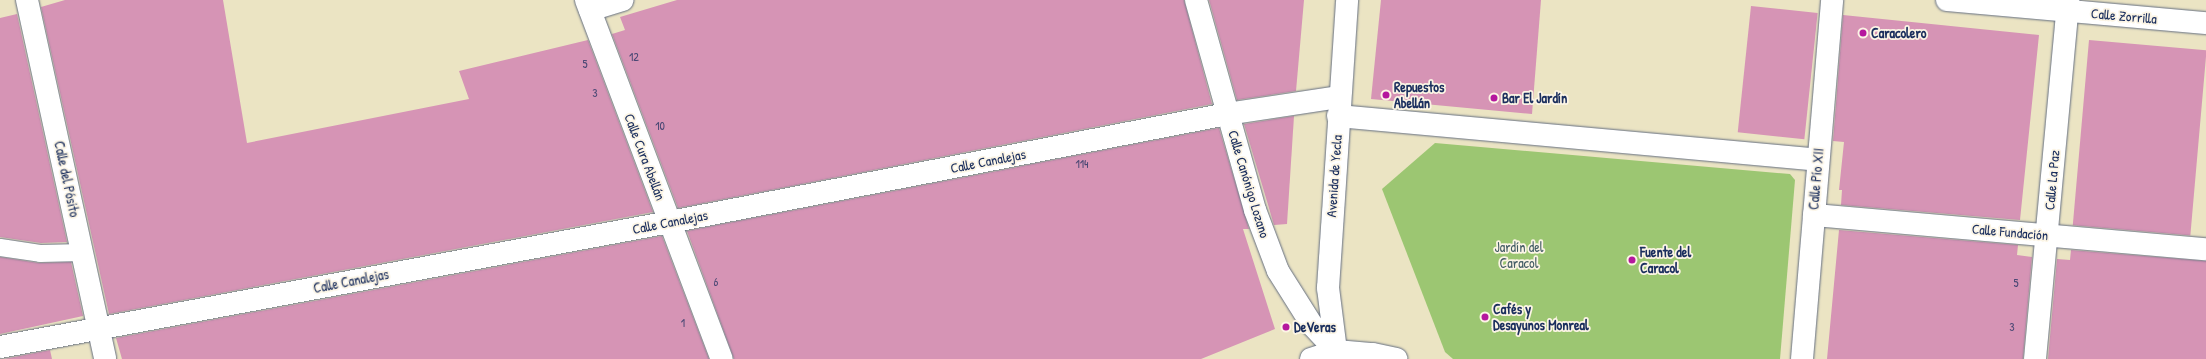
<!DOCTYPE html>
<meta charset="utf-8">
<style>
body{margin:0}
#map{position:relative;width:2206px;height:359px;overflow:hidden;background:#ebe4c3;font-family:"Patrick Hand",sans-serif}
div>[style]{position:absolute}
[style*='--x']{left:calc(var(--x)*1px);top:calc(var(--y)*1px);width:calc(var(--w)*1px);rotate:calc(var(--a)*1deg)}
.green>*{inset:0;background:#9cc672}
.building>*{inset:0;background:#d694b5;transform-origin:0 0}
.roads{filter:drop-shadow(0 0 1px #646e81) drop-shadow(0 0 1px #646e81)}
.lane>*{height:17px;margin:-8.5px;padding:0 8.5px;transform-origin:8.5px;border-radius:8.5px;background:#fff}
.street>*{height:22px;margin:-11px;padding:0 11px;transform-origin:11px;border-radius:11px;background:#fff}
.primary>*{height:22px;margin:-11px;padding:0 11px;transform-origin:11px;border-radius:11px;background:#fff}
.dots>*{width:11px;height:11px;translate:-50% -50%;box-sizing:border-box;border:2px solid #fcf5e5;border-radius:50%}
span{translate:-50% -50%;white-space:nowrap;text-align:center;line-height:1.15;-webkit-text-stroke:3.5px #fcf5e5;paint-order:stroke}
.number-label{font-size:12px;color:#4a4874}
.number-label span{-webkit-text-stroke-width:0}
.street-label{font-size:14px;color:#1b2f5e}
.poi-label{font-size:14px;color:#1b2f5e;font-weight:700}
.left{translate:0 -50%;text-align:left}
.park-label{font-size:14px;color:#425c64}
</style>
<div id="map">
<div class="green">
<i style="clip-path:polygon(1435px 143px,1790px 174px,1795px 180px,1780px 359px,1453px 359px,1445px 352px,1382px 189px)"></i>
</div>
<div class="building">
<i style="clip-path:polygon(65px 0,223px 0,247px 143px,469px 99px,459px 71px,588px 40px,653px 212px,109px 314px,41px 7px)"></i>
<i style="clip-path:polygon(677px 0,1184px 0,1212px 104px,678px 208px,612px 34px,625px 30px,620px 17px)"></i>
<i style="clip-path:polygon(1209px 0,1304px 0,1296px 91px,1237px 100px)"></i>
<i style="clip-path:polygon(1381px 0,1541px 0,1532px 114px,1371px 99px)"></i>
<i style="left:1751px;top:6px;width:67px;height:127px;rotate:6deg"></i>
<i style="clip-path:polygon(17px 14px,67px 242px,41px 243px,0 237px,0 18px)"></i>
<i style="clip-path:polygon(1843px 15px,2039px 35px,2020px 220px,1841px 205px,1842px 190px,1839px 190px,1844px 142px,1833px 141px)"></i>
<i style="left:2089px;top:40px;width:118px;height:186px;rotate:5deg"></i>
<i style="clip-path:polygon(1294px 116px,1287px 224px,1274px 225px,1244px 124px)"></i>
<i style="clip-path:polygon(1219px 128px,1249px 229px,1243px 229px,1275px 329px,1201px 359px,734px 359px,687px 231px)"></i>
<i style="clip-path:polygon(1839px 230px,2018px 245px,2017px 255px,2032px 257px,2023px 359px,1827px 359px)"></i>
<i style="clip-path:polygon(662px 236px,709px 359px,122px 359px,116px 338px)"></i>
<i style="clip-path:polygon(2071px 250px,2206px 261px,2206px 359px,2048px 359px,2057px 259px,2070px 260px)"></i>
<i style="clip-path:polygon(0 257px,39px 263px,71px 262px,83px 316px,0 334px)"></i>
<i style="clip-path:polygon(50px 350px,52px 359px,4px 359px)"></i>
</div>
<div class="roads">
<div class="lane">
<i style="--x:0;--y:247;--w:40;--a:8.5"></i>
<i style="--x:40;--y:253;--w:42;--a:-1.4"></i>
</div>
<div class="street">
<i style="--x:27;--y:0;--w:367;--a:77.7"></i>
<i style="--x:586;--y:0;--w:384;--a:69.3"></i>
<i style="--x:1196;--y:0;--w:218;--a:74.3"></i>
<i style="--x:1255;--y:210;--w:65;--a:69.3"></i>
<i style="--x:1278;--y:271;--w:64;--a:57.8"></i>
<i style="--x:1312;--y:325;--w:35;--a:47"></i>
<i style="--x:1947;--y:0;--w:260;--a:5.1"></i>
<i style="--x:590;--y:10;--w:34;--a:-17"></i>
<i style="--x:1338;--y:116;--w:482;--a:5.2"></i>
<i style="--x:1814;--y:215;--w:393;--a:5"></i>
<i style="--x:0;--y:347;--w:682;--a:-10.57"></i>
<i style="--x:670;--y:222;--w:567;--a:-10.97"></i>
<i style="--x:1227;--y:114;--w:113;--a:-8.6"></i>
<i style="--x:1311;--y:359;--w:26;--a:-18"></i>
<i style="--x:1336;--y:351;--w:37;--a:5"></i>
<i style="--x:1373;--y:354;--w:24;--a:12"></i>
<i style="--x:1802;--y:359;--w:360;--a:-85.2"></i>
<i style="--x:2035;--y:359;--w:361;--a:-84.7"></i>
</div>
<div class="primary">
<i style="--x:1341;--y:359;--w:9;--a:-122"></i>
<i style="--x:1336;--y:351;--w:64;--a:-97.2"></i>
<i style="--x:1328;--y:288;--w:289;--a:-86.2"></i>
</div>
</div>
<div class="dots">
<i style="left:1863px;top:33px;background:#b5179e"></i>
<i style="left:1386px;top:95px;background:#b5179e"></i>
<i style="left:1494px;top:98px;background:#b5179e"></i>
<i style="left:1632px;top:260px;background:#b5179e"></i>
<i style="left:1485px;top:317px;background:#b5179e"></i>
<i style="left:1286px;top:327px;background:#b5179e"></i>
</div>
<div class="number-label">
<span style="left:634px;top:57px">12</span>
<span style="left:585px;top:64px">5</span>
<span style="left:595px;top:93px">3</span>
<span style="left:660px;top:126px">10</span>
<span style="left:1082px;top:164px">114</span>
<span style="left:716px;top:282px">6</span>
<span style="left:2016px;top:283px">5</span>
<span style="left:683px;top:323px">1</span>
<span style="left:2012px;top:327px">3</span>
</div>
<div class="street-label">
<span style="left:2124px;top:16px;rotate:5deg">Calle Zorrilla</span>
<span style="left:645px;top:157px;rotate:69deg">Calle Cura Abellán</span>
<span style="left:988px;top:161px;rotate:-11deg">Calle Canalejas</span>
<span style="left:1334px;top:176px;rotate:-86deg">Avenida de Yecla</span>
<span style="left:67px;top:179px;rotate:78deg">Calle del Pósito</span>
<span style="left:1816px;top:179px;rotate:-85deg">Calle Pío XII</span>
<span style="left:2052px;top:180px;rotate:-85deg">Calle La Paz</span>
<span style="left:1249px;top:184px;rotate:73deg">Calle Canónigo Lozano</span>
<span style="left:670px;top:222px;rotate:-11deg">Calle Canalejas</span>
<span style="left:2010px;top:232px;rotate:5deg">Calle Fundación</span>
<span style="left:351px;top:281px;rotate:-11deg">Calle Canalejas</span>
</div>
<div class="poi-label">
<span class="left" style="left:1871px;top:33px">Caracolero</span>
<span class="left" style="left:1394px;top:95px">Repuestos<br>Abellán</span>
<span class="left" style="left:1502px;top:98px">Bar El Jardín</span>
<span class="left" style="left:1640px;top:260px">Fuente del<br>Caracol</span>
<span class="left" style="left:1493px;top:317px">Cafés y<br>Desayunos Monreal</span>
<span class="left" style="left:1294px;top:327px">DeVeras</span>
</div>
<div class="park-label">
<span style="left:1519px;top:255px">Jardín del<br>Caracol</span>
</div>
</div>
